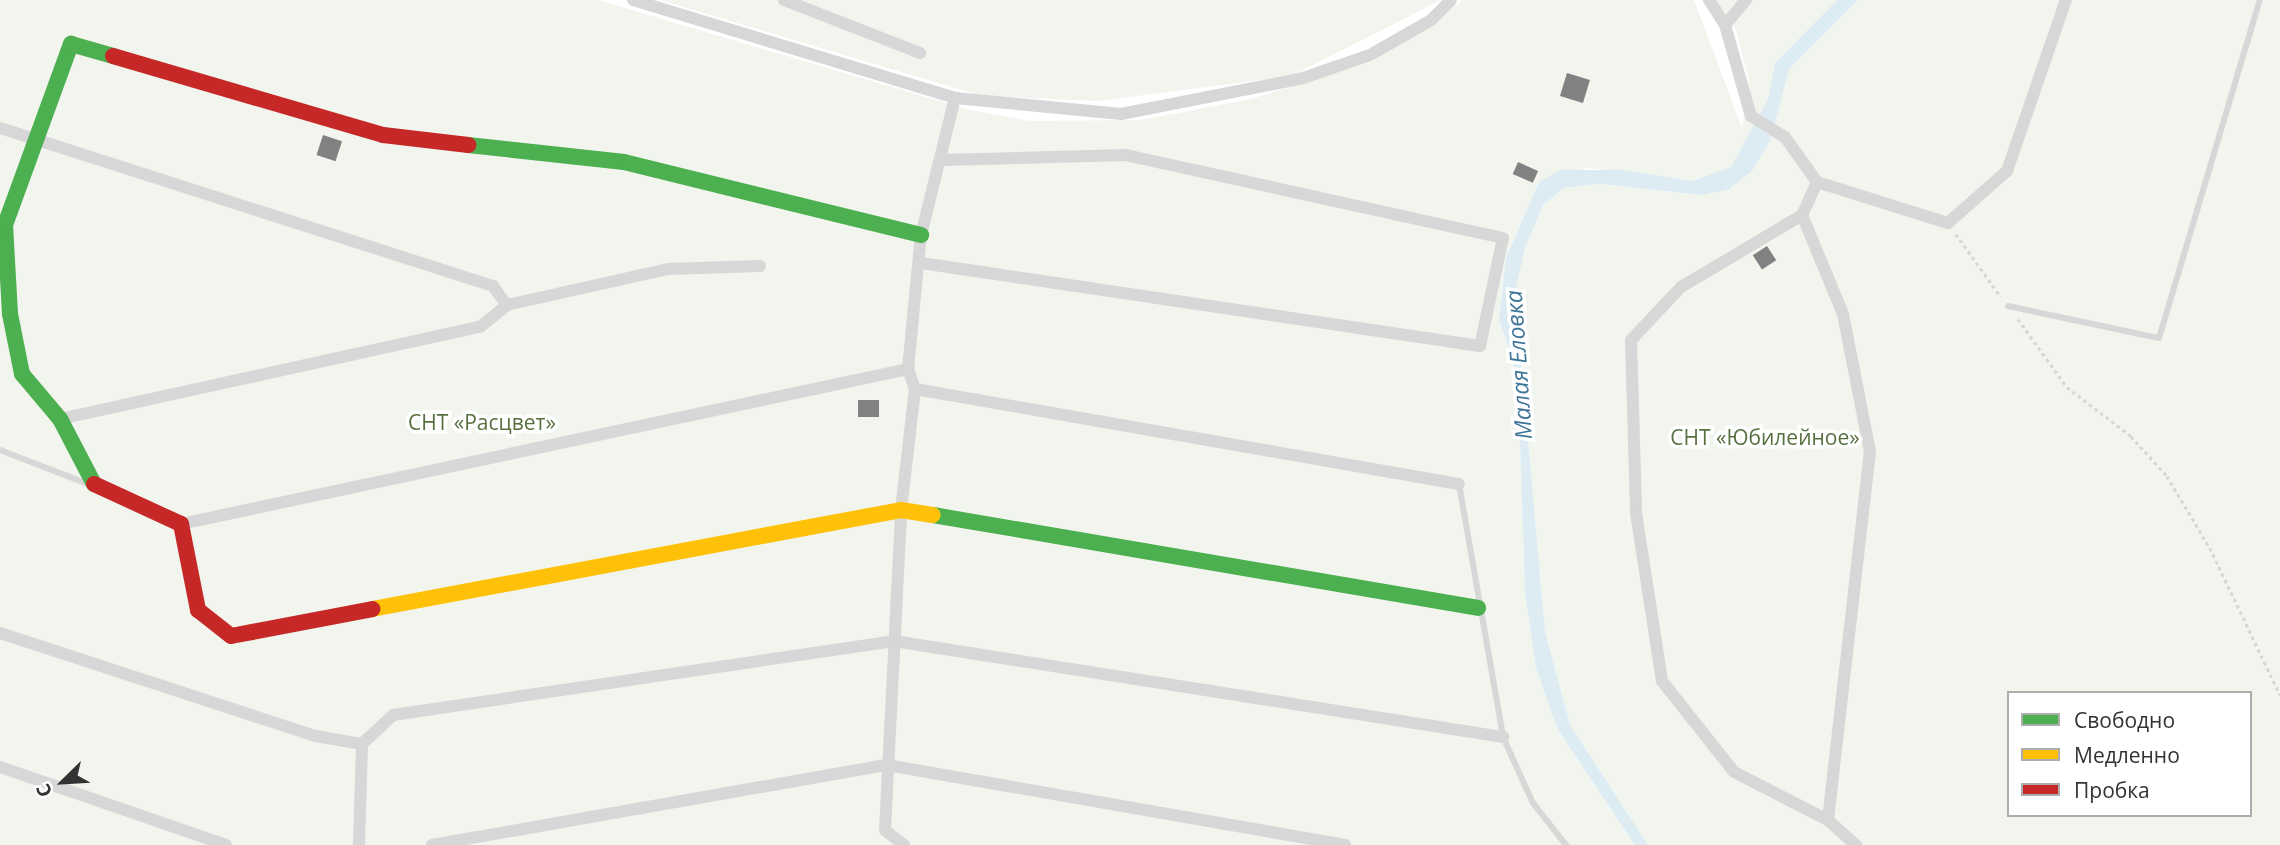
<!DOCTYPE html>
<meta charset="utf-8">
<style>
body{margin:0}
#map{position:relative;width:2280px;height:845px;overflow:hidden;background:#fff;font-family:"Open Sans",sans-serif}
div>[style]{position:absolute}
[style*='--x']{left:calc(var(--x)*1px);top:calc(var(--y)*1px);width:calc(var(--w)*1px);rotate:calc(var(--a)*1deg)}
.green>*{inset:0;background:#f1f5ed}
.water>*{inset:0;background:#ddebf3}
.building>*{inset:0;background:#818181;transform-origin:0 0}
.path>*{height:2.5px;margin-top:-1.25px;transform-origin:0;background:repeating-linear-gradient(90deg,#d6d6d6 0 3.5px,transparent 0 7px)}
.lane>*{height:6px;margin:-3px;padding:0 3px;transform-origin:3px;border-radius:3px;background:#d7d7d7}
.street>*{height:12px;margin:-6px;padding:0 6px;transform-origin:6px;border-radius:6px;background:#d7d7d7}
.fast>*{height:16px;margin:-8px;padding:0 8px;transform-origin:8px;border-radius:8px;background:#4caf50}
.slow>*{height:16px;margin:-8px;padding:0 8px;transform-origin:8px;border-radius:8px;background:#ffc107}
.jam>*{height:16px;margin:-8px;padding:0 8px;transform-origin:8px;border-radius:8px;background:#c62828}
span{translate:-50% -50%;white-space:nowrap;text-align:center;line-height:1.15;-webkit-text-stroke:7px #fff;paint-order:stroke}
.park-label{font-size:21px;color:#56703f}
.water-label{font-size:23px;color:#3f7597;font-style:italic}
.legend{position:absolute;left:2007px;top:691px;width:245px;height:126px;box-sizing:border-box;background:#fff;border:2px solid #adadad;margin:0;padding:9px 12px;list-style:none;font-size:21px;color:#333}
.legend li{display:flex;align-items:center;gap:14px;height:35px}
.legend b{width:35px;border:2px solid #adadad}
.north{position:absolute;left:28px;top:747px;width:70px;height:70px;-webkit-text-stroke:5px #fff;paint-order:stroke;rotate:246deg;font-size:19px;font-weight:700;line-height:28px;text-align:center;color:#333}
.north::after{content:'';display:block;margin:auto;width:24px;height:32px;background:#333;clip-path:polygon(50% 0,100% 100%,50% 72%,0 100%)}
</style>
<div id="map">
<div class="green">
<i style="clip-path:polygon(0 0,598px 0,966px 109px,1029px 121px,1141px 120px,1251px 99px,1373px 61px,1463px 0,1694px 0,1742px 128px,1749px 81px,1736px 30px,1716px 0,1837px 0,1775px 63px,1768px 99px,1731px 167px,1694px 181px,1588px 168px,1539px 182px,1506px 258px,1499px 320px,1513px 359px,1519px 412px,1525px 593px,1536px 668px,1557px 728px,1635px 845px,0 845px)"></i>
<i style="clip-path:polygon(660px 0,1441px 0,1291px 76px,1098px 101px,982px 96px)"></i>
<i style="clip-path:polygon(evenodd,1858px 0,2280px 0,2280px 845px,1648px 845px,1570px 725px,1545px 631px,1515px 293px,1525px 248px,1543px 205px,1564px 188px,1600px 184px,1702px 195px,1771px 139px,1789px 69px,1858px 0,2009px 693px,2250px 693px,2250px 815px,2009px 815px,2009px 693px)"></i>
</div>
<div class="water">
<i style="clip-path:polygon(1837px 0,1858px 0,1789px 69px,1771px 139px,1752px 171px,1729px 189px,1702px 195px,1600px 184px,1564px 188px,1543px 205px,1525px 248px,1515px 293px,1545px 631px,1570px 725px,1648px 845px,1635px 845px,1557px 728px,1536px 668px,1525px 593px,1519px 412px,1513px 359px,1499px 320px,1506px 258px,1539px 182px,1561px 170px,1622px 170px,1693px 181px,1731px 167px,1768px 99px,1775px 63px)"></i>
</div>
<div class="building">
<i style="left:1567px;top:73px;width:24px;height:24px;rotate:17deg"></i>
<i style="left:323px;top:135px;width:20px;height:21px;rotate:18deg"></i>
<i style="left:1518px;top:162px;width:22px;height:13px;rotate:24deg"></i>
<i style="left:1767px;top:246px;width:17px;height:17px;rotate:57deg"></i>
<i style="left:858px;top:400px;width:21px;height:17px"></i>
</div>
<div class="path">
<i style="--x:1956;--y:234;--w:77;--a:54.5"></i>
<i style="--x:2018;--y:319;--w:84;--a:54.2"></i>
<i style="--x:2067;--y:387;--w:81;--a:37.4"></i>
<i style="--x:2131;--y:436;--w:54;--a:48"></i>
<i style="--x:2167;--y:476;--w:84;--a:59.2"></i>
<i style="--x:2210;--y:548;--w:163;--a:64.5"></i>
</div>
<div class="lane">
<i style="--x:2008;--y:306;--w:154;--a:12"></i>
<i style="--x:2159;--y:338;--w:353;--a:-73.4"></i>
<i style="--x:0;--y:450;--w:94;--a:21.1"></i>
<i style="--x:1459;--y:484;--w:257;--a:80.1"></i>
<i style="--x:1503;--y:737;--w:72;--a:65.6"></i>
<i style="--x:1533;--y:803;--w:53;--a:51.8"></i>
</div>
<div class="street">
<i style="--x:633;--y:0;--w:337;--a:16.9"></i>
<i style="--x:955;--y:98;--w:167;--a:5.5"></i>
<i style="--x:1121;--y:114;--w:182;--a:-11.1"></i>
<i style="--x:1300;--y:79;--w:74;--a:-18.9"></i>
<i style="--x:1370;--y:55;--w:70;--a:-29.8"></i>
<i style="--x:1431;--y:20;--w:28;--a:-45"></i>
<i style="--x:784;--y:0;--w:146;--a:21.3"></i>
<i style="--x:1709;--y:0;--w:30;--a:57"></i>
<i style="--x:1725;--y:25;--w:95;--a:74.1"></i>
<i style="--x:1751;--y:116;--w:40;--a:32"></i>
<i style="--x:1785;--y:137;--w:55;--a:54.6"></i>
<i style="--x:1817;--y:182;--w:137;--a:17.4"></i>
<i style="--x:1948;--y:223;--w:79;--a:-41.4"></i>
<i style="--x:2007;--y:171;--w:181;--a:-71"></i>
<i style="--x:1725;--y:25;--w:33;--a:-50"></i>
<i style="--x:0;--y:128;--w:518;--a:17.77"></i>
<i style="--x:493;--y:286;--w:24;--a:54"></i>
<i style="--x:1817;--y:182;--w:36;--a:114"></i>
<i style="--x:1802;--y:215;--w:141;--a:149.2"></i>
<i style="--x:1681;--y:287;--w:73;--a:133.3"></i>
<i style="--x:1631;--y:340;--w:173;--a:88.3"></i>
<i style="--x:1636;--y:513;--w:170;--a:81.2"></i>
<i style="--x:1662;--y:681;--w:116;--a:51.6"></i>
<i style="--x:1734;--y:772;--w:106;--a:27.1"></i>
<i style="--x:1828;--y:820;--w:38;--a:42"></i>
<i style="--x:1802;--y:215;--w:107;--a:67.5"></i>
<i style="--x:1843;--y:314;--w:140;--a:78.9"></i>
<i style="--x:1870;--y:451;--w:371;--a:96.5"></i>
<i style="--x:921;--y:263;--w:565;--a:8.45"></i>
<i style="--x:1480;--y:346;--w:110;--a:-78"></i>
<i style="--x:1503;--y:238;--w:386;--a:-167.6"></i>
<i style="--x:1126;--y:155;--w:183;--a:178.4"></i>
<i style="--x:915;--y:389;--w:552;--a:9.91"></i>
<i style="--x:60;--y:419;--w:430;--a:-12.4"></i>
<i style="--x:480;--y:327;--w:35;--a:-39"></i>
<i style="--x:507;--y:305;--w:165;--a:-12.6"></i>
<i style="--x:668;--y:269;--w:92;--a:-1.9"></i>
<i style="--x:181;--y:524;--w:743;--a:-12.04"></i>
<i style="--x:0;--y:633;--w:332;--a:18.1"></i>
<i style="--x:316;--y:736;--w:47;--a:9.9"></i>
<i style="--x:0;--y:767;--w:239;--a:19"></i>
<i style="--x:359;--y:845;--w:101;--a:-88.3"></i>
<i style="--x:362;--y:744;--w:42;--a:-43.1"></i>
<i style="--x:393;--y:715;--w:506;--a:-8.4"></i>
<i style="--x:894;--y:641;--w:617;--a:8.96"></i>
<i style="--x:432;--y:845;--w:462;--a:-10"></i>
<i style="--x:887;--y:765;--w:465;--a:9.9"></i>
<i style="--x:904;--y:845;--w:24;--a:-142"></i>
<i style="--x:885;--y:830;--w:320;--a:-87.1"></i>
<i style="--x:901;--y:510;--w:122;--a:-83.4"></i>
<i style="--x:915;--y:389;--w:21;--a:-109"></i>
<i style="--x:908;--y:369;--w:135;--a:-84.5"></i>
<i style="--x:921;--y:235;--w:141;--a:-76.1"></i>
</div>
<div class="fast">
<i style="--x:468;--y:145;--w:157;--a:6.2"></i>
<i style="--x:624;--y:162;--w:306;--a:13.8"></i>
<i style="--x:94;--y:484;--w:73;--a:-117.6"></i>
<i style="--x:60;--y:419;--w:59;--a:-130.2"></i>
<i style="--x:22;--y:374;--w:61;--a:-101.3"></i>
<i style="--x:10;--y:314;--w:89;--a:-93.2"></i>
<i style="--x:5;--y:225;--w:193;--a:-70"></i>
<i style="--x:71;--y:44;--w:44;--a:15.9"></i>
<i style="--x:933;--y:515;--w:553;--a:9.68"></i>
</div>
<div class="slow">
<i style="--x:372;--y:609;--w:538;--a:-10.6"></i>
<i style="--x:901;--y:510;--w:32;--a:9"></i>
</div>
<div class="jam">
<i style="--x:113;--y:56;--w:281;--a:16.3"></i>
<i style="--x:383;--y:135;--w:86;--a:6.7"></i>
<i style="--x:94;--y:484;--w:96;--a:24.7"></i>
<i style="--x:181;--y:524;--w:88;--a:78.8"></i>
<i style="--x:198;--y:610;--w:42;--a:38.2"></i>
<i style="--x:231;--y:636;--w:144;--a:-10.8"></i>
</div>
<div class="park-label">
<span style="left:482px;top:422px">СНТ «Расцвет»</span>
<span style="left:1765px;top:437px">СНТ «Юбилейное»</span>
</div>
<div class="water-label">
<span style="left:1518px;top:365px;rotate:-94deg">Малая Еловка</span>
</div>
<ul class="legend">
<li><b style="height:9px;background:#4caf50"></b>Свободно</li>
<li><b style="height:9px;background:#ffc107"></b>Медленно</li>
<li><b style="height:9px;background:#c62828"></b>Пробка</li>
</ul>
<div class="north">С</div>
</div>
